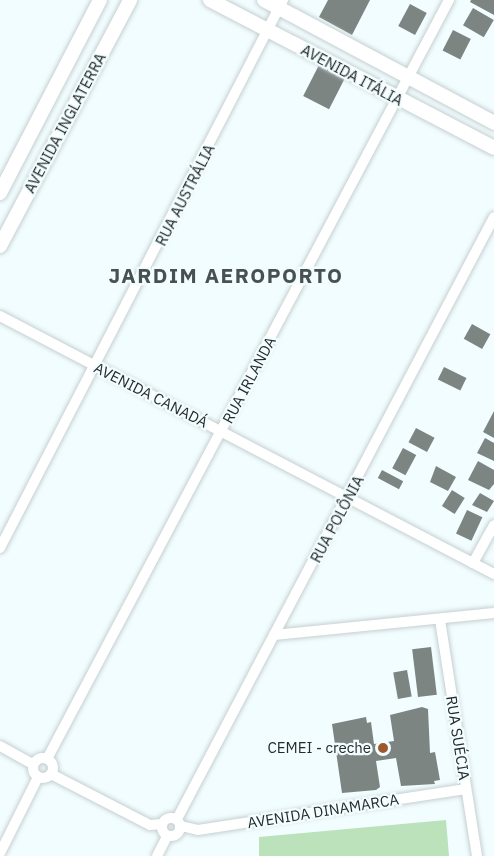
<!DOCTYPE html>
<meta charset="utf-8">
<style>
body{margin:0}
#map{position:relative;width:494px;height:856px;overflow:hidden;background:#f2fdff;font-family:"IBM Plex Sans",sans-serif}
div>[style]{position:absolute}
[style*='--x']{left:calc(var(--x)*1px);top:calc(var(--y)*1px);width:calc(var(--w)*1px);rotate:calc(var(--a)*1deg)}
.green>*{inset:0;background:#bbe2bb}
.building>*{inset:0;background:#7c8582;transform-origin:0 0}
.roads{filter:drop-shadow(0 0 2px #c6d0d1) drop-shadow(0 0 2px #c6d0d1)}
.minor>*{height:10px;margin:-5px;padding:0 5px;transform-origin:5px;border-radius:5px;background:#fff}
.minor>.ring{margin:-5px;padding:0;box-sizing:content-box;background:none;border:10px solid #fff;border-radius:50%}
.tertiary>*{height:14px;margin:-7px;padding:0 7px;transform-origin:7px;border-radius:7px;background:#fff}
.dots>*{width:16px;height:16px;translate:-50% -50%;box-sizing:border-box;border:3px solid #f2fdff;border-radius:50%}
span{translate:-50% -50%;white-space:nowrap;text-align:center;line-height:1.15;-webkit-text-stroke:4.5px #f2fdff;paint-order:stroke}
.street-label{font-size:15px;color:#262a2b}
.poi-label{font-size:15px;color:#262a2b}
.right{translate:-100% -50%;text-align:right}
.district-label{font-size:21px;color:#485052;font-weight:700;letter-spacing:1.5px}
</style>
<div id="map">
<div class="green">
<i style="clip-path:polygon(446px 820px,449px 856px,259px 856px,259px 837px)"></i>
</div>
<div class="building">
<i style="clip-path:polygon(328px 0,370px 0,352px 35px,319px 17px)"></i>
<i style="clip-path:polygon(471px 0,494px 0,494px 15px,470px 2px)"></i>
<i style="left:410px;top:4px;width:19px;height:25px;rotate:28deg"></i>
<i style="left:473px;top:8px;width:24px;height:20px;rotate:30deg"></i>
<i style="left:453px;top:30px;width:20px;height:23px;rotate:27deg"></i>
<i style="left:320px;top:63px;width:29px;height:37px;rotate:27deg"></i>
<i style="left:472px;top:324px;width:21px;height:17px;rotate:29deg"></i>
<i style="left:444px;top:367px;width:25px;height:14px;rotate:26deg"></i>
<i style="clip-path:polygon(494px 411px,494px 438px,483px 432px)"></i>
<i style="left:416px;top:428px;width:21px;height:16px;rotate:28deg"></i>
<i style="clip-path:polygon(485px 438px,494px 443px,494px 461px,477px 453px)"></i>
<i style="left:403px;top:448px;width:15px;height:23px;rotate:28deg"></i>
<i style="clip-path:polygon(478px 461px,494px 470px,494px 484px,489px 490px,468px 480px)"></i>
<i style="clip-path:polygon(436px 466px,456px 477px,448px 491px,430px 482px)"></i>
<i style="left:382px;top:470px;width:24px;height:9px;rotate:28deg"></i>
<i style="left:452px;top:490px;width:15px;height:19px;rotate:32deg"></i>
<i style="clip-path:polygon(480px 493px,494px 501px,487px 512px,472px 505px)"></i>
<i style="left:467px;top:510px;width:17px;height:26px;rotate:25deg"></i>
<i style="left:431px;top:647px;width:48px;height:19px;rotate:83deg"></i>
<i style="left:407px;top:670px;width:27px;height:14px;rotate:80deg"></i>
<i style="clip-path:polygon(422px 707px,428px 709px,430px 753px,435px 752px,440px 780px,434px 781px,435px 784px,401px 786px,396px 758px,376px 761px,380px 787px,376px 790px,342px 793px,332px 724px,366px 717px,367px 723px,371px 722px,374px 744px,394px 741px,390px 715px)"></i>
</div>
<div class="roads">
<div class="minor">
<i style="--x:0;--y:316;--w:557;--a:27.58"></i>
<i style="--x:0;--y:548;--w:617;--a:-62.69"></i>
<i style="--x:473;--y:563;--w:43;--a:-61.1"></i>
<i style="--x:440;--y:620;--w:239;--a:81.1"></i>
<i style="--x:274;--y:635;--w:221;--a:-5.7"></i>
<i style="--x:0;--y:746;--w:38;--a:29"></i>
<i class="ring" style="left:33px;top:758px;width:10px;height:10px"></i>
<i style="--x:47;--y:759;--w:859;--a:-62.09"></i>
<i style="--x:51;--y:774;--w:111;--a:27.3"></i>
<i style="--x:150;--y:825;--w:12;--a:-5"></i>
<i class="ring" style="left:162px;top:818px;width:8px;height:8px"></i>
<i style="--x:177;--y:819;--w:680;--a:-62.23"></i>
<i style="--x:181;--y:826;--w:17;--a:13"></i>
<i style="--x:198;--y:830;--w:271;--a:-8.7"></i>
<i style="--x:0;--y:853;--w:85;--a:-63.4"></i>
<i style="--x:157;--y:856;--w:22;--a:-63"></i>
</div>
<div class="tertiary">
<i style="--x:210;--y:0;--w:320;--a:27.5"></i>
<i style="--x:264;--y:0;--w:261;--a:28.1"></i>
<i style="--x:0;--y:193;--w:217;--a:-62.6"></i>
<i style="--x:0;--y:246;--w:278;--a:-62.1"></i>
</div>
</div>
<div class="dots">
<i style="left:383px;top:748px;background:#9e582e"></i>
</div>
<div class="street-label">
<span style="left:352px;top:75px;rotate:28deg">AVENIDA ITÁLIA</span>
<span style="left:65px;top:123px;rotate:-62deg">AVENIDA INGLATERRA</span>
<span style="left:185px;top:195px;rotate:-63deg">RUA AUSTRÁLIA</span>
<span style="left:249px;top:380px;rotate:-62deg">RUA IRLANDA</span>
<span style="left:151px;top:395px;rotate:27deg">AVENIDA CANADÁ</span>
<span style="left:337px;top:519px;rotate:-62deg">RUA POLÔNIA</span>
<span style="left:458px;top:738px;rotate:81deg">RUA SUÉCIA</span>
<span style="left:323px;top:811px;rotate:-9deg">AVENIDA DINAMARCA</span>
</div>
<div class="poi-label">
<span class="right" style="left:371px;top:748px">CEMEI - creche</span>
</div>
<div class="district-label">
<span style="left:226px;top:275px">JARDIM AEROPORTO</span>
</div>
</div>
